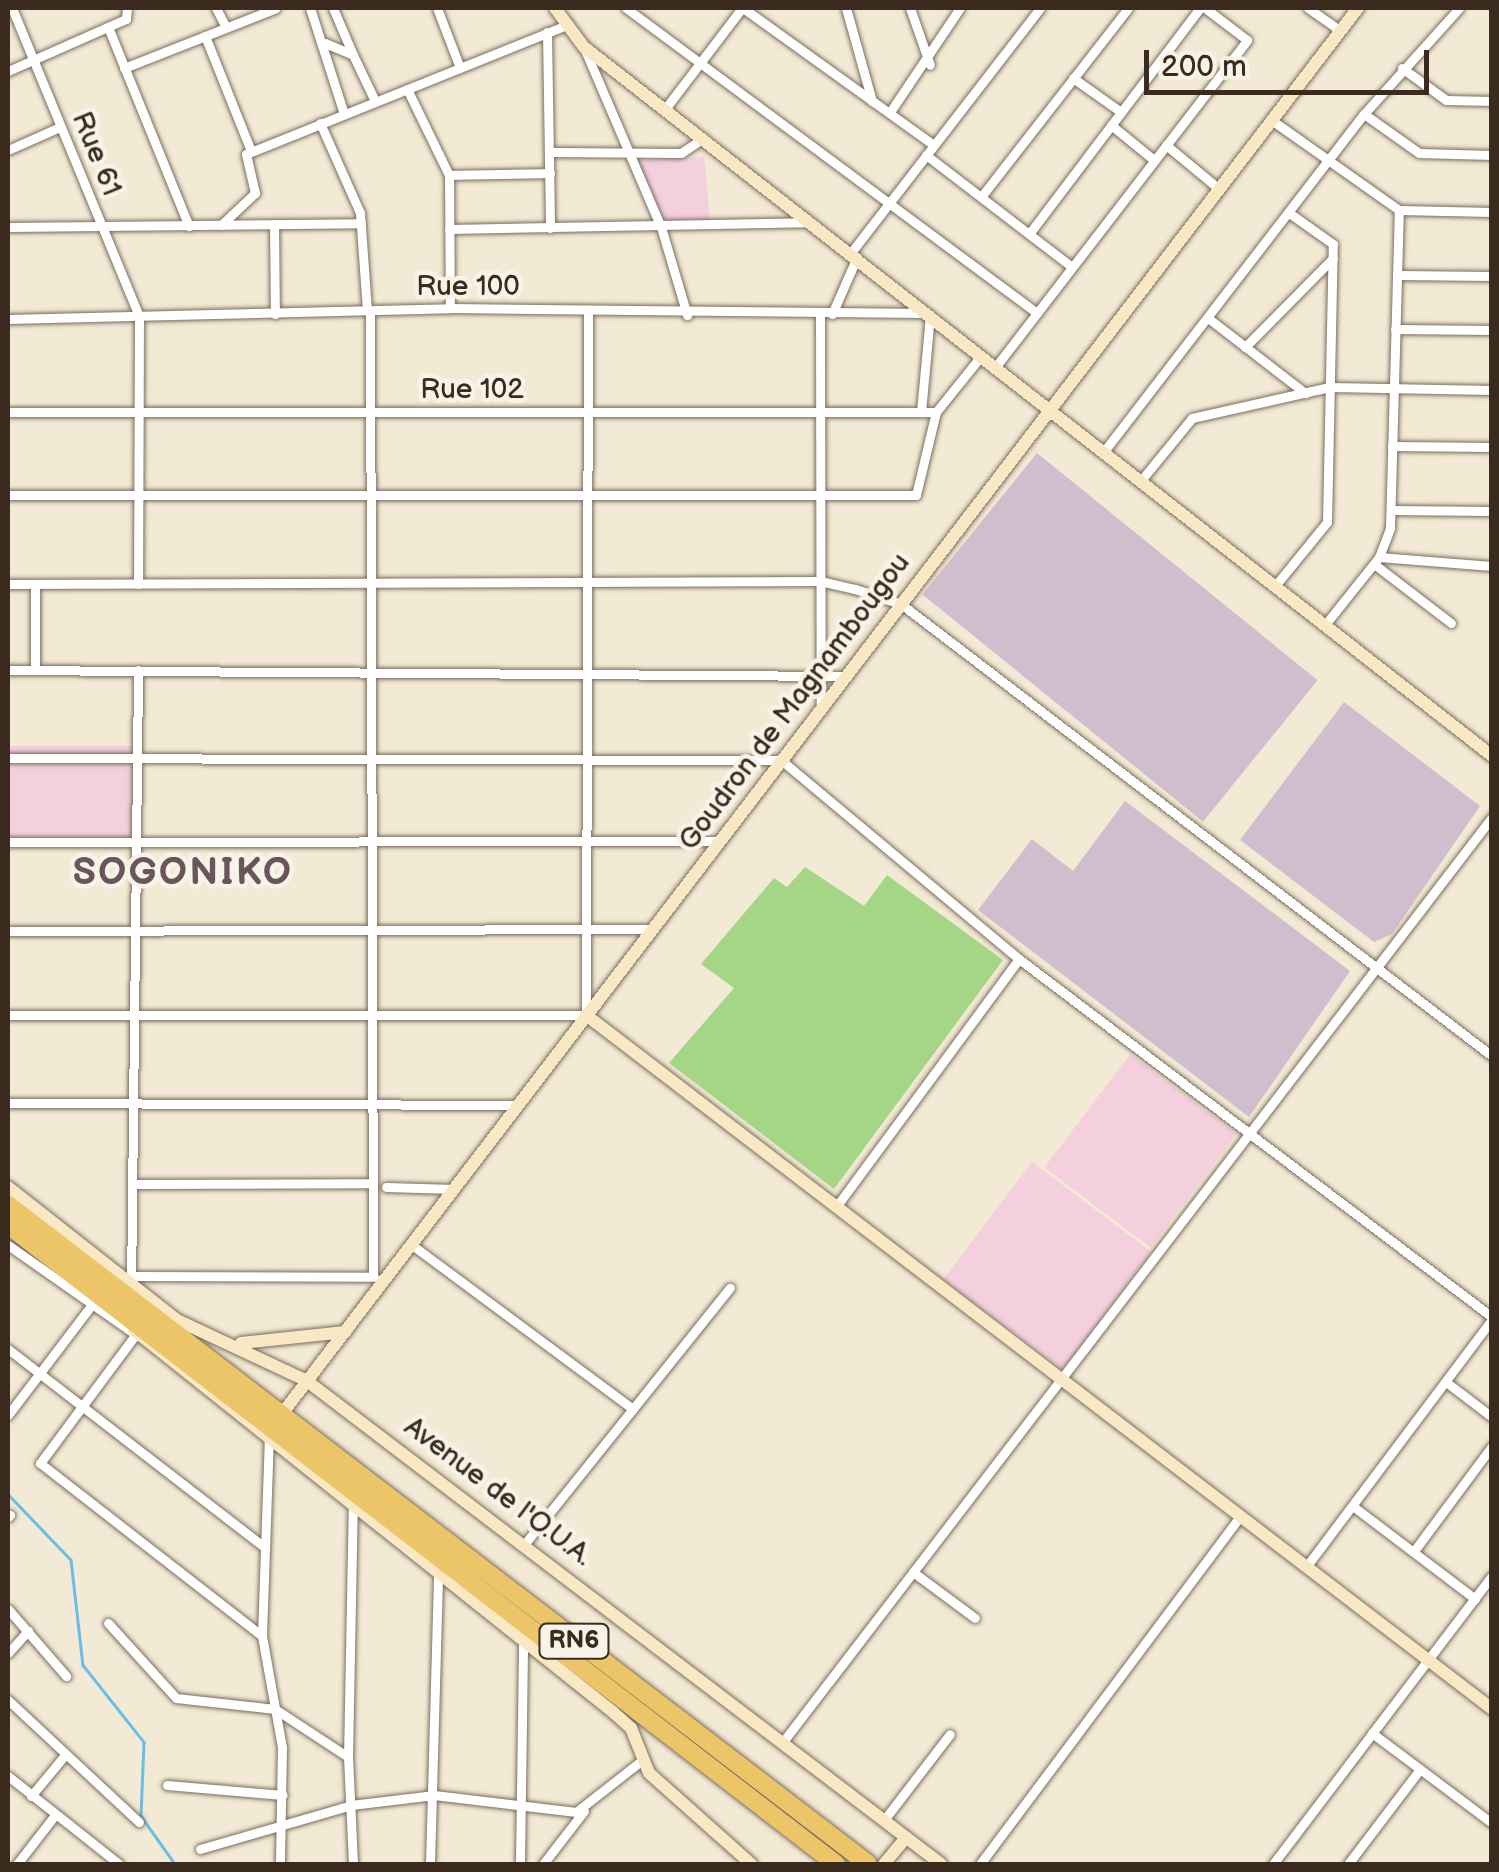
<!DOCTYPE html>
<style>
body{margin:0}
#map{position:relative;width:1499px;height:1872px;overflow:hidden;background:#f2ead4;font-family:"Balsamiq Sans",sans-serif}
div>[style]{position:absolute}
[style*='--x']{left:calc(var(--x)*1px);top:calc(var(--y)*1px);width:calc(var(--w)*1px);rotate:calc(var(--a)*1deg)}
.built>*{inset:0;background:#f4cfdd;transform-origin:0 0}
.industrial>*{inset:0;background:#d0bdcd;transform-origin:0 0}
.green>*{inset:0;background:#a5d685}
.stream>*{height:2.5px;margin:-1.25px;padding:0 1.25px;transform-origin:1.25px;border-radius:1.25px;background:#69bee6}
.roads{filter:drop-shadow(0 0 2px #7b6d5e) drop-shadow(0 0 2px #7b6d5e)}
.street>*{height:9px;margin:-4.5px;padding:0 4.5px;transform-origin:4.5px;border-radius:4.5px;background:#fff}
.secondary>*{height:12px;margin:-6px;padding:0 6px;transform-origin:6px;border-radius:6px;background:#f8e8c3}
.highway>*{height:18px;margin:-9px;padding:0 9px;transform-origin:9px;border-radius:9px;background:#edc569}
span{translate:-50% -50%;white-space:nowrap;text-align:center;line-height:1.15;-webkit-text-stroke:9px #f7f3e8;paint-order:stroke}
.shield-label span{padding:2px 8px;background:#f7f3e8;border:2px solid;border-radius:8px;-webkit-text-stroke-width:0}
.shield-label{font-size:25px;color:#3b2a1e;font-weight:700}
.street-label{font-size:28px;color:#3b2a1e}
.district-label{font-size:38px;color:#6b545b;font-weight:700;letter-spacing:2.5px}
.frame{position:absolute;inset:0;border:10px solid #3b2a1e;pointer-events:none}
.scale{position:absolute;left:1144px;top:50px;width:285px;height:45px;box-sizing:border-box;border:5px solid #3b2a1e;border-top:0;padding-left:12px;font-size:30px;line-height:35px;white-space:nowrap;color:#3b2a1e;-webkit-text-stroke:8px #f7f3e8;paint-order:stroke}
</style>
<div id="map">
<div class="built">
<i style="clip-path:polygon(704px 157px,710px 221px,664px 223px,634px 161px)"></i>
<i style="left:8px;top:746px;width:128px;height:94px"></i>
<i style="left:1130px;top:1054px;width:133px;height:142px;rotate:37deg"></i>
<i style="left:1032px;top:1162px;width:149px;height:147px;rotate:37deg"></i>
</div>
<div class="industrial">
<i style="left:1037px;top:453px;width:361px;height:182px;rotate:39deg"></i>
<i style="clip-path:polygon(1344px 702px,1480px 806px,1392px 934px,1374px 942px,1240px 840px)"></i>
<i style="clip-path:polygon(1125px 801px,1350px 971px,1249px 1117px,978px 910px,1032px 839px,1073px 871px)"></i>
</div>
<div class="green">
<i style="clip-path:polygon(805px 867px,864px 906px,887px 875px,1003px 960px,834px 1189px,669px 1063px,734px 988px,701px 964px,774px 878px,787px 887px)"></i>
</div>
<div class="stream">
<i style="--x:8;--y:1494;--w:91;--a:46.3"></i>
<i style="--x:71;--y:1560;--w:106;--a:83.5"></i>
<i style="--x:83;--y:1665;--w:98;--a:51.6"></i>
<i style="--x:144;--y:1742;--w:74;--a:92.3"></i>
<i style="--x:141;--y:1816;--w:59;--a:54.7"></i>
</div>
<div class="roads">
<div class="street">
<i style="--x:12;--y:8;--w:333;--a:67.6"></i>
<i style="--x:139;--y:316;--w:268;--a:90.2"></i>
<i style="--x:216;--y:8;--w:20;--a:63"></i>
<i style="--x:310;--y:8;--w:111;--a:72.2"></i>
<i style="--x:333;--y:8;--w:51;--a:66.9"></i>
<i style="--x:437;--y:8;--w:64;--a:69"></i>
<i style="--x:626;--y:8;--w:512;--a:36.58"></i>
<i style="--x:743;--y:8;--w:235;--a:35.7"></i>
<i style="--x:846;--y:8;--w:97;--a:74.4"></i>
<i style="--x:910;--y:8;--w:60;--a:70.7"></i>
<i style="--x:1308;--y:8;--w:38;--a:35"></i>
<i style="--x:108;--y:27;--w:215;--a:67.9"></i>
<i style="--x:547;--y:32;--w:196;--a:89.1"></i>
<i style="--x:205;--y:36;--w:124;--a:68.2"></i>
<i style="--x:325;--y:43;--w:30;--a:23"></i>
<i style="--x:353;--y:55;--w:51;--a:64.4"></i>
<i style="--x:585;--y:50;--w:193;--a:66.8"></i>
<i style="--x:661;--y:227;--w:92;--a:73.5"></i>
<i style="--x:124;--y:68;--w:163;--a:-21.5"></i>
<i style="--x:1402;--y:68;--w:54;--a:36"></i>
<i style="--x:1446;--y:100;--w:46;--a:1.2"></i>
<i style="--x:8;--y:71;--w:129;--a:-23.8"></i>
<i style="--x:126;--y:19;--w:11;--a:-85"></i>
<i style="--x:1073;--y:78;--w:59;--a:35.3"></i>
<i style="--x:407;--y:89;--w:96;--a:64"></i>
<i style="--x:449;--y:175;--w:133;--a:89.6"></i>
<i style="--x:665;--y:109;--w:127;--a:-52.7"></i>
<i style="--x:890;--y:112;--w:125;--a:-56.1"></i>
<i style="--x:1364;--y:114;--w:67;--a:35.3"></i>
<i style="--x:1419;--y:153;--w:73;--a:1.6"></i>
<i style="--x:1270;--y:119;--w:158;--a:35.2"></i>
<i style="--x:1399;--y:210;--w:93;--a:1.2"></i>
<i style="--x:320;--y:123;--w:98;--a:66"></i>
<i style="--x:360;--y:213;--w:98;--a:85.9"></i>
<i style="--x:1111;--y:125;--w:55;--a:39.1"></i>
<i style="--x:1166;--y:145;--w:67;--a:39.6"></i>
<i style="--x:8;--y:150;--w:57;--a:-23.9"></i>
<i style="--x:550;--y:152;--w:131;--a:0.4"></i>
<i style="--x:681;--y:153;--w:27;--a:-34"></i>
<i style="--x:926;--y:155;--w:184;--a:37.5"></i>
<i style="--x:449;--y:175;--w:101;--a:-1.1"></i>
<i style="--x:981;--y:197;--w:239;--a:-52.1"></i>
<i style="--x:274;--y:224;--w:90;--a:89.4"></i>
<i style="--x:221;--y:225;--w:47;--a:-43.3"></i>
<i style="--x:255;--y:193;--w:40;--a:-103"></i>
<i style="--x:246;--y:154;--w:346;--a:-21.9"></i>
<i style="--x:8;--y:227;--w:353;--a:-0.6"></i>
<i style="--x:449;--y:229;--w:357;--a:-1.1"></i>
<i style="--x:1029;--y:234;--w:283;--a:-52.9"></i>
<i style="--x:853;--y:250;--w:306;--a:-52.3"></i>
<i style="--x:1397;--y:275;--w:95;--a:0.6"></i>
<i style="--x:370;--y:311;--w:965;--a:89.82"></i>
<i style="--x:820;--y:314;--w:394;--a:89.9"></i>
<i style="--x:832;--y:314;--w:62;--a:-66.3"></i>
<i style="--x:1208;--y:318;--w:123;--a:37.7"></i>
<i style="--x:8;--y:319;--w:442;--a:-1.4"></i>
<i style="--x:450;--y:308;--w:476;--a:0.6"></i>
<i style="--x:1395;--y:329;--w:97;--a:0.6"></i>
<i style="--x:1245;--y:347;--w:125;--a:-45.3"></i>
<i style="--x:997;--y:365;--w:410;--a:-52.4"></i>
<i style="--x:1247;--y:40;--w:53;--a:-142.7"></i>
<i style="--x:8;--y:412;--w:928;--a:0"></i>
<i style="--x:921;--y:412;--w:97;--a:-84.7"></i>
<i style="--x:1392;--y:446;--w:100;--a:0.6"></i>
<i style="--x:1105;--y:450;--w:424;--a:-52.4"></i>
<i style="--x:1364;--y:114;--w:142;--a:-48.1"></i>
<i style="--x:1143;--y:478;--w:77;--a:-50.8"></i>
<i style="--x:1192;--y:418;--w:141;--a:-12.7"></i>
<i style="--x:1330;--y:387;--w:162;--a:1.1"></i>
<i style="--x:8;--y:495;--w:908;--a:0"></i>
<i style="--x:916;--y:495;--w:85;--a:-76.5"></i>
<i style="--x:936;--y:412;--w:72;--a:-51.2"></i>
<i style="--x:1391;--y:510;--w:101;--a:0.6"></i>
<i style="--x:1379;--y:557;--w:113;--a:4.6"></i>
<i style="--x:1374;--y:564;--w:97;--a:37.5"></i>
<i style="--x:8;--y:584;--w:812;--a:-0.21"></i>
<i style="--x:820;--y:581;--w:36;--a:13"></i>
<i style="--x:855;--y:589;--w:48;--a:18.1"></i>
<i style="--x:901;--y:604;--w:744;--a:37.41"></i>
<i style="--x:35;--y:584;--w:86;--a:90"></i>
<i style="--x:1275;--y:586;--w:82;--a:-50.9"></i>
<i style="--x:1327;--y:522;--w:278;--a:-88.8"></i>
<i style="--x:1333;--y:244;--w:50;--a:-144.7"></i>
<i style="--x:1324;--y:626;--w:88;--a:-51.4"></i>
<i style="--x:1379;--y:557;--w:31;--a:-69"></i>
<i style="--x:1390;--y:528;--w:318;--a:-88.4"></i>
<i style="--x:8;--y:670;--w:837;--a:0.41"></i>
<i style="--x:8;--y:758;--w:773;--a:0.15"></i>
<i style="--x:781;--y:760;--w:310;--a:39.9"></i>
<i style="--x:1019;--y:959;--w:593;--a:37.12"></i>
<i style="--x:8;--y:842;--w:712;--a:-0.08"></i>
<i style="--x:8;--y:931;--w:646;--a:-0.18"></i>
<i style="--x:8;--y:1015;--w:578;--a:0"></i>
<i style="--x:586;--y:1015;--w:704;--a:-89.84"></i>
<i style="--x:8;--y:1103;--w:510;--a:0.22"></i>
<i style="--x:137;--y:1184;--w:235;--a:-0.2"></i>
<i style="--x:386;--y:1187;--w:68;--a:1.7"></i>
<i style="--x:836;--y:1207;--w:308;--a:-53.6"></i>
<i style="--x:8;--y:1245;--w:159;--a:35"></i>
<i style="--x:412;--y:1245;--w:275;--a:36.6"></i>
<i style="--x:137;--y:1276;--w:237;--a:0.2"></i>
<i style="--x:131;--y:1291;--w:621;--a:-89.35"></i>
<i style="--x:133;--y:1338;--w:156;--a:126.6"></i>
<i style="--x:40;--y:1463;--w:281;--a:37.9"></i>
<i style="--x:8;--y:1349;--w:321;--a:37.7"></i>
<i style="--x:1446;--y:1382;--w:58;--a:37.3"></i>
<i style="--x:8;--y:1415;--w:136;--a:-52.8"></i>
<i style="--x:269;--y:1435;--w:201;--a:92"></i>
<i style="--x:262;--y:1636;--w:113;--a:79.8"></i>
<i style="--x:282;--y:1747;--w:117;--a:91"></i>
<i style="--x:1354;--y:1507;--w:152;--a:37.2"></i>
<i style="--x:8;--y:1517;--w:3;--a:-45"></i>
<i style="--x:523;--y:1546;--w:331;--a:-51.3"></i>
<i style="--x:1414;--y:1551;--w:131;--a:-53.4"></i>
<i style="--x:1306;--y:1567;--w:310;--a:-53.1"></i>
<i style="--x:913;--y:1572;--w:77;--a:36.6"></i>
<i style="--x:8;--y:1609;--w:89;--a:49.1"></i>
<i style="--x:108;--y:1623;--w:101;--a:47.8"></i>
<i style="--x:176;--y:1698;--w:100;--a:6.3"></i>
<i style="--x:275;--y:1709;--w:87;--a:33.3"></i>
<i style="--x:348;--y:1757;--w:107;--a:87.3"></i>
<i style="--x:8;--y:1653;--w:30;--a:-48"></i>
<i style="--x:8;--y:1700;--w:179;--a:43"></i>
<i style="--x:1372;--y:1733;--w:150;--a:36.9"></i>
<i style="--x:782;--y:1743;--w:1167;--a:-52.52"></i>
<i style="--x:348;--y:1757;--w:250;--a:-88.9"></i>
<i style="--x:8;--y:1776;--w:142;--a:38.4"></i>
<i style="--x:167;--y:1785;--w:116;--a:4.9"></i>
<i style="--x:31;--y:1796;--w:53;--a:-50.3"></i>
<i style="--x:884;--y:1820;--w:108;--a:-52.5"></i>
<i style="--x:200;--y:1849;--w:157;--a:-16.2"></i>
<i style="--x:351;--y:1805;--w:84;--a:-6.9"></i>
<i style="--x:434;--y:1795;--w:143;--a:6.8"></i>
<i style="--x:576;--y:1812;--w:83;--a:-38.1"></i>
<i style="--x:17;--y:1864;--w:62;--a:-52.2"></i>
<i style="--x:430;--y:1864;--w:290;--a:-88.4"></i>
<i style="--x:520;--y:1864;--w:223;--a:-89.2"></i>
<i style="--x:543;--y:1864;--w:67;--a:-52.3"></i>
<i style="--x:980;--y:1864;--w:434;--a:-53.2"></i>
<i style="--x:1273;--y:1864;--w:362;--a:-52.8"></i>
<i style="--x:1348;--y:1864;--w:119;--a:-52.8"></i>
</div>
<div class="secondary">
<i style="--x:555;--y:8;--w:49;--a:53.4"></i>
<i style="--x:584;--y:47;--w:1152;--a:37.98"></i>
<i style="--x:586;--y:1015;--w:1141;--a:37.45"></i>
<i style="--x:8;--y:1187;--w:215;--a:38.2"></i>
<i style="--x:177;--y:1320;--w:144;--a:25.1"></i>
<i style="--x:307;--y:1381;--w:797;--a:37.3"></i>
<i style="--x:134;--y:1330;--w:613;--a:38.57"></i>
<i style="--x:613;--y:1712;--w:24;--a:42"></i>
<i style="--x:631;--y:1728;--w:48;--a:68.2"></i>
<i style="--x:649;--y:1773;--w:137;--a:41.7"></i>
<i style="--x:241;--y:1343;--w:105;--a:-6"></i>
<i style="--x:278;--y:1419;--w:1777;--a:-52.57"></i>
<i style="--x:884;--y:1864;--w:34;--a:-50"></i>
</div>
<div class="highway">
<i style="--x:8;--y:1205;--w:1083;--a:37.46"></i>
<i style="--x:8;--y:1225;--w:1046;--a:37.66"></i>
</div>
</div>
<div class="shield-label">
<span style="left:574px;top:1641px">RN6</span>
</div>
<div class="street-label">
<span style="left:96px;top:154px;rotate:68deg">Rue 61</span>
<span style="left:468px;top:287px">Rue 100</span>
<span style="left:472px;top:390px">Rue 102</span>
<span style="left:795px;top:702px;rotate:-53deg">Goudron de Magnambougou</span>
<span style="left:498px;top:1492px;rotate:37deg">Avenue de l'O.U.A.</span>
</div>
<div class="district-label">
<span style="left:183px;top:873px">SOGONIKO</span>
</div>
<div class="frame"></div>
<div class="scale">200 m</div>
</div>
